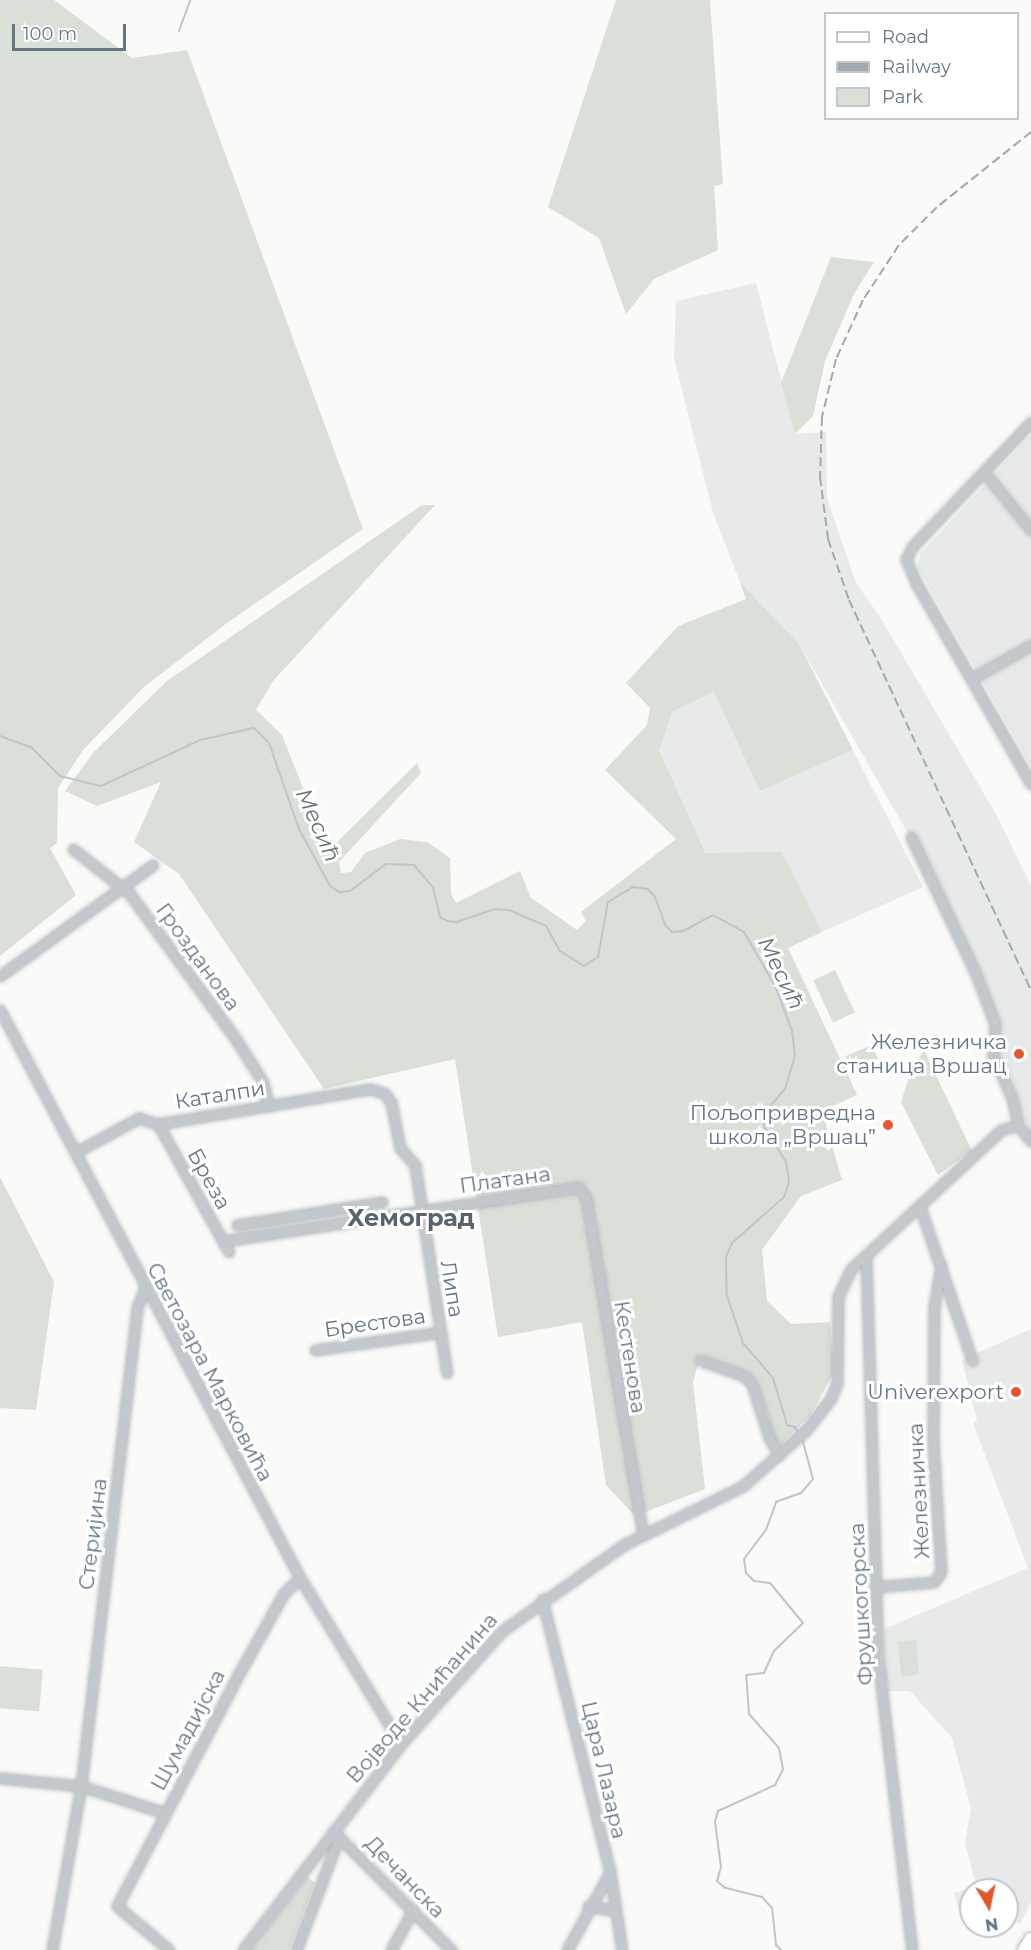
<!DOCTYPE html>
<meta charset="utf-8">
<style>
body{margin:0}
#map{position:relative;width:1031px;height:1950px;overflow:hidden;background:#fafaf8;font-family:Montserrat,sans-serif}
div>[style]{position:absolute}
[style*='--x']{left:calc(var(--x)*1px);top:calc(var(--y)*1px);width:calc(var(--w)*1px);rotate:calc(var(--a)*1deg)}
.built>*{inset:0;background:#e8e9e9}
.green>*{inset:0;background:#dadfd7;transform-origin:0 0}
.stream>*{height:2px;margin:-1px;padding:0 1px;transform-origin:1px;border-radius:1px;background:#bbc7cb}
.roads{filter:drop-shadow(0 0 2px #b5babe) drop-shadow(0 0 2px #b5babe)}
.minor>*{height:9px;margin:-4.5px;padding:0 4.5px;transform-origin:4.5px;border-radius:4.5px;background:#c3c8cc}
.major>*{height:12px;margin:-6px;padding:0 6px;transform-origin:6px;border-radius:6px;background:#fff}
.rail>*{height:2px;margin-top:-1px;transform-origin:0;background:repeating-linear-gradient(90deg,#a2aab0 0 9px,transparent 0 13.5px)}
.dots>*{width:16px;height:16px;translate:-50% -50%;box-sizing:border-box;border:3px solid #fff;border-radius:50%}
span{translate:-50% -50%;white-space:nowrap;text-align:center;line-height:1.15;-webkit-text-stroke:6px #fff;paint-order:stroke}
.street-label{font-size:21px;color:#657683}
.poi-label{font-size:21px;color:#657683}
.right{translate:-100% -50%;text-align:right}
.water-label{font-size:22px;color:#60757c;font-style:italic}
.quarter-label{font-size:24px;color:#57646e;font-weight:700}
.legend{position:absolute;left:824px;top:12px;width:195px;height:108px;box-sizing:border-box;background:#fff;border:2px solid #c1c8cd;margin:0;padding:8px 10px;list-style:none;font-size:18px;color:#657683}
.legend li{display:flex;align-items:center;gap:12px;height:30px}
.legend b{width:30px;border:2px solid #c1c8cd}
.north{position:absolute;left:959px;top:1878px;width:60px;height:60px;box-sizing:border-box;background:#fff;border:2px solid #c1c8cd;border-radius:50%;rotate:171deg;font-size:16px;font-weight:700;line-height:24px;text-align:center;color:#657683}
.north::after{content:'';display:block;margin:auto;width:21px;height:27px;background:#e4572e;clip-path:polygon(50% 0,100% 100%,50% 72%,0 100%)}
.scale{position:absolute;left:12px;top:24px;width:114px;height:27px;box-sizing:border-box;border:3px solid #657683;border-top:0;padding-left:8px;font-size:18px;line-height:21px;white-space:nowrap;color:#657683;-webkit-text-stroke:4px #fff;paint-order:stroke}
</style>
<div id="map">
<div class="built">
<i style="clip-path:polygon(756px 283px,795px 434px,826px 432px,827px 498px,856px 583px,880px 617px,997px 816px,1031px 886px,1031px 1136px,994px 1050px,992px 1006px,951px 918px,906px 830px,799px 644px,740px 582px,714px 516px,674px 358px,676px 301px)"></i>
<i style="clip-path:polygon(1031px 435px,1031px 766px,918px 568px,920px 554px)"></i>
<i style="clip-path:polygon(715px 692px,760px 791px,853px 750px,923px 887px,822px 932px,782px 852px,707px 854px,658px 752px,672px 712px)"></i>
<i style="clip-path:polygon(1031px 1329px,1031px 1902px,1020px 1924px,1007px 1918px,1007px 1890px,971px 1890px,971px 1907px,959px 1911px,954px 1893px,976px 1886px,965px 1843px,971px 1808px,952px 1738px,910px 1691px,885px 1691px,884px 1629px,1028px 1568px,973px 1423px,977px 1421px,962px 1360px)"></i>
</div>
<div class="green">
<i style="clip-path:polygon(0 0,54px 0,132px 58px,187px 50px,363px 529px,227px 623px,144px 687px,83px 750px,58px 788px,57px 843px,50px 848px,76px 895px,0 956px)"></i>
<i style="clip-path:polygon(616px 0,710px 0,723px 184px,714px 186px,718px 250px,654px 279px,626px 314px,599px 238px,548px 207px)"></i>
<i style="clip-path:polygon(831px 257px,874px 262px,854px 294px,825px 361px,813px 416px,795px 434px,781px 383px)"></i>
<i style="clip-path:polygon(422px 505px,435px 505px,273px 681px,256px 710px,282px 735px,328px 851px,417px 763px,421px 773px,339px 862px,341px 873px,351px 872px,365px 853px,400px 839px,427px 842px,450px 858px,451px 894px,456px 903px,520px 871px,531px 898px,577px 930px,586px 921px,581px 912px,676px 839px,605px 770px,647px 725px,650px 708px,626px 683px,678px 626px,746px 599px,740px 582px,799px 644px,853px 750px,760px 791px,714px 692px,672px 712px,659px 751px,706px 853px,782px 852px,822px 932px,788px 948px,857px 1095px,822px 1111px,842px 1180px,801px 1196px,762px 1250px,767px 1301px,791px 1324px,830px 1322px,834px 1372px,810px 1416px,781px 1444px,773px 1439px,769px 1416px,750px 1374px,701px 1355px,693px 1382px,705px 1489px,635px 1516px,606px 1485px,582px 1322px,498px 1337px,455px 1059px,324px 1089px,179px 874px,134px 842px,161px 782px,97px 806px,65px 791px,94px 752px,167px 681px)"></i>
<i style="left:835px;top:970px;width:47px;height:24px;rotate:65deg"></i>
<i style="left:872px;top:1045px;width:15px;height:29px;rotate:67deg"></i>
<i style="clip-path:polygon(924px 1050px,972px 1151px,938px 1175px,901px 1102px,910px 1074px)"></i>
<i style="clip-path:polygon(0 1177px,54px 1282px,36px 1410px,0 1408px)"></i>
<i style="left:916px;top:1640px;width:35px;height:18px;rotate:85deg"></i>
<i style="left:0;top:1666px;width:43px;height:42px;rotate:5deg"></i>
<i style="clip-path:polygon(307px 1877px,315px 1883px,289px 1950px,251px 1950px)"></i>
</div>
<div class="stream">
<i style="--x:179;--y:31;--w:33;--a:-70"></i>
<i style="--x:0;--y:736;--w:33;--a:20"></i>
<i style="--x:31;--y:747;--w:41;--a:45"></i>
<i style="--x:60;--y:776;--w:42;--a:13.7"></i>
<i style="--x:101;--y:786;--w:109;--a:-24.9"></i>
<i style="--x:200;--y:740;--w:55;--a:-12.5"></i>
<i style="--x:254;--y:728;--w:21;--a:45"></i>
<i style="--x:269;--y:743;--w:91;--a:70.8"></i>
<i style="--x:299;--y:829;--w:65;--a:61.5"></i>
<i style="--x:330;--y:886;--w:11;--a:34"></i>
<i style="--x:339;--y:892;--w:11;--a:-5"></i>
<i style="--x:350;--y:891;--w:45;--a:-36.9"></i>
<i style="--x:386;--y:864;--w:28;--a:2"></i>
<i style="--x:414;--y:865;--w:30;--a:50"></i>
<i style="--x:433;--y:888;--w:30;--a:76"></i>
<i style="--x:440;--y:917;--w:8;--a:30"></i>
<i style="--x:447;--y:921;--w:10;--a:6"></i>
<i style="--x:457;--y:922;--w:40;--a:-18.9"></i>
<i style="--x:495;--y:909;--w:14;--a:4"></i>
<i style="--x:509;--y:910;--w:40;--a:23.4"></i>
<i style="--x:546;--y:926;--w:29;--a:61"></i>
<i style="--x:560;--y:951;--w:28;--a:32"></i>
<i style="--x:584;--y:966;--w:17;--a:-33"></i>
<i style="--x:598;--y:957;--w:56;--a:-79.7"></i>
<i style="--x:608;--y:902;--w:29;--a:-31"></i>
<i style="--x:633;--y:887;--w:15;--a:8"></i>
<i style="--x:648;--y:889;--w:11;--a:49"></i>
<i style="--x:655;--y:897;--w:30;--a:70"></i>
<i style="--x:665;--y:925;--w:10;--a:45"></i>
<i style="--x:672;--y:932;--w:11;--a:-5"></i>
<i style="--x:683;--y:931;--w:34;--a:-28"></i>
<i style="--x:713;--y:915;--w:35;--a:29"></i>
<i style="--x:744;--y:932;--w:64;--a:60.3"></i>
<i style="--x:776;--y:988;--w:46;--a:69.6"></i>
<i style="--x:792;--y:1031;--w:25;--a:83"></i>
<i style="--x:795;--y:1056;--w:34;--a:107"></i>
<i style="--x:785;--y:1089;--w:32;--a:131"></i>
<i style="--x:764;--y:1113;--w:13;--a:90"></i>
<i style="--x:764;--y:1126;--w:42;--a:58.6"></i>
<i style="--x:786;--y:1162;--w:20;--a:81"></i>
<i style="--x:789;--y:1182;--w:16;--a:108"></i>
<i style="--x:784;--y:1197;--w:69;--a:138.5"></i>
<i style="--x:732;--y:1243;--w:15;--a:113"></i>
<i style="--x:726;--y:1257;--w:39;--a:89"></i>
<i style="--x:727;--y:1296;--w:50;--a:71.2"></i>
<i style="--x:743;--y:1343;--w:46;--a:49.4"></i>
<i style="--x:773;--y:1378;--w:49;--a:73.4"></i>
<i style="--x:787;--y:1425;--w:8;--a:14"></i>
<i style="--x:795;--y:1427;--w:8;--a:60"></i>
<i style="--x:781;--y:1950;--w:7;--a:-135"></i>
<i style="--x:776;--y:1945;--w:37;--a:-96"></i>
<i style="--x:772;--y:1908;--w:15;--a:-132"></i>
<i style="--x:762;--y:1897;--w:38;--a:-166"></i>
<i style="--x:725;--y:1888;--w:11;--a:-139"></i>
<i style="--x:717;--y:1881;--w:15;--a:-74"></i>
<i style="--x:721;--y:1867;--w:45;--a:-97.6"></i>
<i style="--x:715;--y:1822;--w:11;--a:-75"></i>
<i style="--x:718;--y:1811;--w:63;--a:-24.5"></i>
<i style="--x:775;--y:1785;--w:18;--a:-63"></i>
<i style="--x:783;--y:1769;--w:21;--a:-101"></i>
<i style="--x:779;--y:1748;--w:45;--a:-131.4"></i>
<i style="--x:749;--y:1714;--w:39;--a:-94"></i>
<i style="--x:746;--y:1675;--w:18;--a:-6"></i>
<i style="--x:764;--y:1673;--w:24;--a:-66"></i>
<i style="--x:774;--y:1651;--w:40;--a:-44"></i>
<i style="--x:803;--y:1623;--w:52;--a:-129.5"></i>
<i style="--x:770;--y:1583;--w:16;--a:-173"></i>
<i style="--x:754;--y:1581;--w:11;--a:-135"></i>
<i style="--x:746;--y:1573;--w:14;--a:-98"></i>
<i style="--x:744;--y:1559;--w:36;--a:-53"></i>
<i style="--x:766;--y:1530;--w:30;--a:-70"></i>
<i style="--x:776;--y:1502;--w:27;--a:-20"></i>
<i style="--x:801;--y:1493;--w:18;--a:-49"></i>
<i style="--x:813;--y:1479;--w:42;--a:-105"></i>
</div>
<div class="roads">
<div class="minor">
<i style="--x:1031;--y:422;--w:171;--a:133.6"></i>
<i style="--x:913;--y:546;--w:15;--a:118"></i>
<i style="--x:906;--y:559;--w:26;--a:67"></i>
<i style="--x:916;--y:583;--w:232;--a:60.2"></i>
<i style="--x:984;--y:472;--w:75;--a:51"></i>
<i style="--x:971;--y:679;--w:69;--a:-29.5"></i>
<i style="--x:911;--y:837;--w:152;--a:64.6"></i>
<i style="--x:976;--y:974;--w:53;--a:69.2"></i>
<i style="--x:995;--y:1024;--w:31;--a:94"></i>
<i style="--x:993;--y:1055;--w:47;--a:66.2"></i>
<i style="--x:1012;--y:1098;--w:28;--a:77"></i>
<i style="--x:1018;--y:1125;--w:21;--a:51"></i>
<i style="--x:73;--y:849;--w:71;--a:38.2"></i>
<i style="--x:129;--y:893;--w:180;--a:53.8"></i>
<i style="--x:235;--y:1038;--w:52;--a:57.5"></i>
<i style="--x:263;--y:1082;--w:25;--a:78"></i>
<i style="--x:0;--y:976;--w:189;--a:-36"></i>
<i style="--x:0;--y:1010;--w:642;--a:62.16"></i>
<i style="--x:300;--y:1578;--w:194;--a:58.7"></i>
<i style="--x:158;--y:1124;--w:146;--a:61"></i>
<i style="--x:76;--y:1152;--w:72;--a:-28.4"></i>
<i style="--x:139;--y:1118;--w:20;--a:18"></i>
<i style="--x:158;--y:1124;--w:215;--a:-9.4"></i>
<i style="--x:370;--y:1089;--w:15;--a:16"></i>
<i style="--x:384;--y:1093;--w:11;--a:52"></i>
<i style="--x:391;--y:1102;--w:47;--a:78.9"></i>
<i style="--x:400;--y:1148;--w:23;--a:49"></i>
<i style="--x:415;--y:1165;--w:210;--a:81.3"></i>
<i style="--x:920;--y:1207;--w:162;--a:71.2"></i>
<i style="--x:237;--y:1225;--w:147;--a:-9"></i>
<i style="--x:223;--y:1241;--w:359;--a:-8.6"></i>
<i style="--x:578;--y:1187;--w:14;--a:54"></i>
<i style="--x:586;--y:1198;--w:341;--a:80.4"></i>
<i style="--x:866;--y:1255;--w:402;--a:88.3"></i>
<i style="--x:878;--y:1657;--w:295;--a:83.4"></i>
<i style="--x:315;--y:1350;--w:127;--a:-8.1"></i>
<i style="--x:700;--y:1360;--w:47;--a:20"></i>
<i style="--x:744;--y:1376;--w:11;--a:45"></i>
<i style="--x:752;--y:1384;--w:56;--a:72.2"></i>
<i style="--x:769;--y:1437;--w:21;--a:61"></i>
<i style="--x:875;--y:1587;--w:59;--a:-4.8"></i>
<i style="--x:934;--y:1582;--w:12;--a:-55"></i>
<i style="--x:941;--y:1572;--w:129;--a:-93.5"></i>
<i style="--x:933;--y:1443;--w:136;--a:-89.6"></i>
<i style="--x:934;--y:1307;--w:43;--a:-80.5"></i>
<i style="--x:542;--y:1599;--w:281;--a:76"></i>
<i style="--x:610;--y:1872;--w:79;--a:81.3"></i>
<i style="--x:0;--y:1778;--w:81;--a:5.6"></i>
<i style="--x:81;--y:1786;--w:88;--a:17.8"></i>
<i style="--x:333;--y:1831;--w:168;--a:45.2"></i>
<i style="--x:588;--y:1906;--w:27;--a:10"></i>
<i style="--x:52;--y:1950;--w:167;--a:-80"></i>
<i style="--x:81;--y:1786;--w:482;--a:-83.3"></i>
<i style="--x:137;--y:1307;--w:21;--a:-67"></i>
<i style="--x:169;--y:1950;--w:68;--a:-139.8"></i>
<i style="--x:117;--y:1906;--w:259;--a:-62.3"></i>
<i style="--x:237;--y:1677;--w:96;--a:-60.8"></i>
<i style="--x:284;--y:1593;--w:22;--a:-43"></i>
<i style="--x:243;--y:1950;--w:260;--a:-52.5"></i>
<i style="--x:401;--y:1744;--w:152;--a:-48.2"></i>
<i style="--x:502;--y:1631;--w:151;--a:-35.3"></i>
<i style="--x:625;--y:1544;--w:131;--a:-26.2"></i>
<i style="--x:743;--y:1486;--w:86;--a:-41.7"></i>
<i style="--x:807;--y:1429;--w:39;--a:-52"></i>
<i style="--x:831;--y:1398;--w:16;--a:-68"></i>
<i style="--x:837;--y:1383;--w:87;--a:-89.3"></i>
<i style="--x:838;--y:1296;--w:30;--a:-64"></i>
<i style="--x:851;--y:1269;--w:205;--a:-42.8"></i>
<i style="--x:1001;--y:1130;--w:18;--a:-16"></i>
<i style="--x:296;--y:1950;--w:121;--a:-69.2"></i>
<i style="--x:391;--y:1950;--w:46;--a:-61.2"></i>
<i style="--x:567;--y:1950;--w:89;--a:-61.1"></i>
</div>
<div class="major">
<i style="--x:1024;--y:1950;--w:13;--a:-58"></i>
</div>
</div>
<div class="rail">
<i style="--x:1031;--y:132;--w:120;--a:141.4"></i>
<i style="--x:937;--y:207;--w:54;--a:135"></i>
<i style="--x:899;--y:245;--w:66;--a:123.2"></i>
<i style="--x:863;--y:300;--w:65;--a:114.6"></i>
<i style="--x:836;--y:359;--w:60;--a:103.6"></i>
<i style="--x:822;--y:417;--w:60;--a:91.9"></i>
<i style="--x:820;--y:477;--w:63;--a:82.6"></i>
<i style="--x:828;--y:539;--w:65;--a:71"></i>
<i style="--x:849;--y:600;--w:431;--a:65"></i>
</div>
<div class="dots">
<i style="left:1019px;top:1054px;background:#e4572e"></i>
<i style="left:888px;top:1125px;background:#e4572e"></i>
<i style="left:1016px;top:1392px;background:#e4572e"></i>
</div>
<div class="street-label">
<span style="left:198px;top:957px;rotate:54deg">Грозданова</span>
<span style="left:220px;top:1095px;rotate:-9deg">Каталпи</span>
<span style="left:209px;top:1179px;rotate:61deg">Бреза</span>
<span style="left:505px;top:1180px;rotate:-8deg">Платана</span>
<span style="left:452px;top:1289px;rotate:81deg">Липа</span>
<span style="left:375px;top:1323px;rotate:-8deg">Брестова</span>
<span style="left:630px;top:1357px;rotate:81deg">Кестенова</span>
<span style="left:210px;top:1372px;rotate:62deg">Светозара Марковића</span>
<span style="left:919px;top:1491px;rotate:-93deg">Железничка</span>
<span style="left:93px;top:1534px;rotate:-83deg">Стеријина</span>
<span style="left:861px;top:1604px;rotate:-93deg">Фрушкогорска</span>
<span style="left:422px;top:1698px;rotate:-49deg">Војводе Книћанина</span>
<span style="left:188px;top:1730px;rotate:-62deg">Шумадијска</span>
<span style="left:604px;top:1770px;rotate:77deg">Цара Лазара</span>
<span style="left:405px;top:1877px;rotate:46deg">Дечанска</span>
</div>
<div class="poi-label">
<span class="right" style="left:1007px;top:1054px">Железничка<br>станица Вршац</span>
<span class="right" style="left:876px;top:1125px">Пољопривредна<br>школа „Вршац”</span>
<span class="right" style="left:1004px;top:1392px">Univerexport</span>
</div>
<div class="water-label">
<span style="left:318px;top:825px;rotate:66deg">Месић</span>
<span style="left:781px;top:973px;rotate:64deg">Месић</span>
</div>
<div class="quarter-label">
<span style="left:411px;top:1218px">Хемоград</span>
</div>
<ul class="legend">
<li><b style="height:8px;background:#fff"></b>Road</li>
<li><b style="height:8px;background:#a2aab0"></b>Railway</li>
<li><b style="height:16px;background:#dadfd7"></b>Park</li>
</ul>
<div class="north">N</div>
<div class="scale">100 m</div>
</div>
